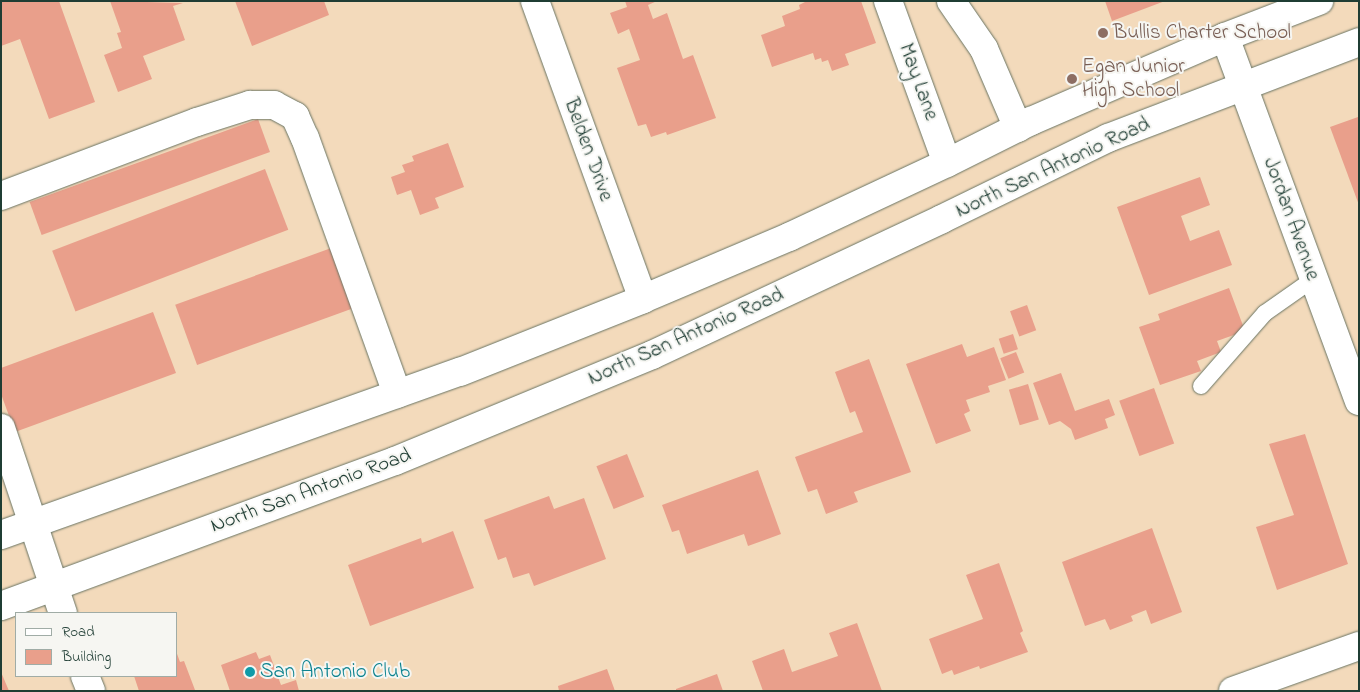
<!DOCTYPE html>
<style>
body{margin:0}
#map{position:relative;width:1360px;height:692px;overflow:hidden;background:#f3dabb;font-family:"Indie Flower",sans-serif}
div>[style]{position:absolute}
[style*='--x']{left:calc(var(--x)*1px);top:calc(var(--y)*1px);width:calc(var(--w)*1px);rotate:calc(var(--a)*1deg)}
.building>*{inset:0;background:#e99f8b;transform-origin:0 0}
.roads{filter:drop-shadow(0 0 1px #697463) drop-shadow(0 0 1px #697463)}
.lane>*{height:16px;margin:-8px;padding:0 8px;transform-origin:8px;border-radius:8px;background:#fff}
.street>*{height:28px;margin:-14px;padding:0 14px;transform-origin:14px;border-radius:14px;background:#fff}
.primary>*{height:28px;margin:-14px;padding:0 14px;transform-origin:14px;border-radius:14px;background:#fff}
.dots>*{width:14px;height:14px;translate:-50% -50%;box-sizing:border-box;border:2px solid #f6f6f2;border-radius:50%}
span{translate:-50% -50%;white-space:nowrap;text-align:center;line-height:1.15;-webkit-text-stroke:4px #f6f6f2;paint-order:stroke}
.education-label{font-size:21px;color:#785e54}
.left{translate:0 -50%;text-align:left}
.street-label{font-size:21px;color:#1f3d34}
.culture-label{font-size:21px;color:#0d838f}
.frame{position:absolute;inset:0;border:2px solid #1f3d34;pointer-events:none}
.legend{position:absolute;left:15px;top:612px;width:162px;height:65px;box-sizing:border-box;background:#f6f6f2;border:1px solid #a0aca6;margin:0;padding:6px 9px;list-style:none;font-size:15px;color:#1f3d34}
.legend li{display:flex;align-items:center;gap:10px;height:25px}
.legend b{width:25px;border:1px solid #a0aca6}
</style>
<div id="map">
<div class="building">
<i style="clip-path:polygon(1px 1px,59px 1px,95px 102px,49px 119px,20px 39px,1px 46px)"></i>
<i style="clip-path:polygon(110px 1px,183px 3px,173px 6px,185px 40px,143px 56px,152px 79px,118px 92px,104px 55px,122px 48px,117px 33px,121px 32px)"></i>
<i style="clip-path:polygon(235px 1px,324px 1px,329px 15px,252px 46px)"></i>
<i style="clip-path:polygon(625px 1px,657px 1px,648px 5px,653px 19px,667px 13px,683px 59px,693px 55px,716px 118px,667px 135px,666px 132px,651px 137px,646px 124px,638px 126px,617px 68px,640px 60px,629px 29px,618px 34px,610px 13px,627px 7px)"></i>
<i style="clip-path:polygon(807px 1px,861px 1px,876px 43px,845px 54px,849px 65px,832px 71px,828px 60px,822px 62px,821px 58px,815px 60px,813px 53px,772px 67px,761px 35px,785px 26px,782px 16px,800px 9px,799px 5px)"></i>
<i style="clip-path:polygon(1105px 1px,1165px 1px,1112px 21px)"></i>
<i style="clip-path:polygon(1358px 117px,1359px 120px,1359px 205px,1330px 127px)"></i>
<i style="left:258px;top:119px;width:35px;height:243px;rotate:70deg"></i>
<i style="clip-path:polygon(448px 143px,464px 187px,435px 198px,439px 208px,420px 215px,411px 190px,397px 195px,391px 177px,405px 172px,402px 165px,414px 161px,412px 156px)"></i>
<i style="left:265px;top:169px;width:65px;height:228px;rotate:69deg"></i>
<i style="clip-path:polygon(1200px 177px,1210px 205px,1181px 216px,1190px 241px,1219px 230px,1232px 265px,1149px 295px,1117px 207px)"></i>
<i style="left:334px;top:247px;width:64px;height:169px;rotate:70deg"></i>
<i style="clip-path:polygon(1229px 288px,1245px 331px,1217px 341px,1221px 352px,1197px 361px,1201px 371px,1160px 385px,1139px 327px,1160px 320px,1158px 314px)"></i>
<i style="left:1027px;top:305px;width:27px;height:18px;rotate:70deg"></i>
<i style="clip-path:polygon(153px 312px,176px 373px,15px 432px,1px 394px,1px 368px)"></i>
<i style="left:1013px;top:334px;width:16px;height:15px;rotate:72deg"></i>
<i style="clip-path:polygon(962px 344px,967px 357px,994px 347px,1006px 380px,988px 386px,990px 392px,966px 400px,970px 411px,964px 414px,971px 431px,936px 444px,906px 364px)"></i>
<i style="left:1016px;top:352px;width:22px;height:17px;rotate:68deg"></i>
<i style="clip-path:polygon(869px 359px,911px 472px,854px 492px,858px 502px,826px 514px,817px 489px,808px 492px,795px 457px,863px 432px,855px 411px,850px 413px,835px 372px)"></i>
<i style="clip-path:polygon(1061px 373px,1075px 411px,1109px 399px,1115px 415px,1105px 419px,1108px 428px,1075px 440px,1071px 429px,1060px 421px,1049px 425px,1033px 383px)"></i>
<i style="left:1028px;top:384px;width:37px;height:20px;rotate:73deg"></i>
<i style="left:1154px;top:388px;width:59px;height:37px;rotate:70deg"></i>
<i style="clip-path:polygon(1305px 434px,1348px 564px,1277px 590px,1256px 527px,1294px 515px,1269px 444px)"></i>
<i style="left:627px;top:454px;width:46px;height:33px;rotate:68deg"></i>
<i style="clip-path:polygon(758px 470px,781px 534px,748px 546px,744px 534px,687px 554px,679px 530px,672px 532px,662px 505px)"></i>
<i style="clip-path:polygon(549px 496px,554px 509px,584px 498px,606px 559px,534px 586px,529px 573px,513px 578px,506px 557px,498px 560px,484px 520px)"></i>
<i style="clip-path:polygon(1152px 528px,1182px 612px,1151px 624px,1146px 610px,1131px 616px,1133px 621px,1110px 630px,1105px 619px,1085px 626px,1062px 562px)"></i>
<i style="clip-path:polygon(453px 531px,474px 588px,370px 626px,348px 565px,421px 538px,422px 543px)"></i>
<i style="clip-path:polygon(999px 563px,1023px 631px,1020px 633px,1028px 652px,980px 669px,979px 666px,954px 675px,952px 670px,942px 674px,929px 639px,983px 619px,966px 575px)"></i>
<i style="clip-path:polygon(857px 623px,882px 691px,763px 691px,752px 661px,784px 649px,792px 672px,838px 656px,829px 633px)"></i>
<i style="clip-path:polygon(176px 651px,180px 662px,184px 661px,195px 690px,139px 691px,134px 676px,176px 676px)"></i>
<i style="clip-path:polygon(256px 652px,259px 659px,270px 655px,281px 685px,296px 680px,299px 691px,230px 691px,221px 665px)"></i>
<i style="clip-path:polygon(607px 669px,615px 691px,559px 691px,558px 686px)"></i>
<i style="clip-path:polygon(1px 672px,9px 691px,1px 691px)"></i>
<i style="clip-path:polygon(717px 674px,723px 691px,676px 691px,676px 689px)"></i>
</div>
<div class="roads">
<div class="lane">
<i style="--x:1201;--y:386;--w:97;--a:-48.8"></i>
<i style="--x:1265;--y:313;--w:57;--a:-35.1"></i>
</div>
<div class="street">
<i style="--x:535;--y:1;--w:317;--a:70.1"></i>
<i style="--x:888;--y:1;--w:172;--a:70"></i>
<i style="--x:951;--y:1;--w:58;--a:55.5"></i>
<i style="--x:984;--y:49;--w:86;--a:66.7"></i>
<i style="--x:1225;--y:37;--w:388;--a:69.8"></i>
<i style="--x:1;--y:196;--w:210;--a:-20.7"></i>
<i style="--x:197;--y:122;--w:56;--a:-17.8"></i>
<i style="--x:250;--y:105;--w:24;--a:0"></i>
<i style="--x:274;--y:105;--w:24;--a:28"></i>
<i style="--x:295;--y:116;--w:24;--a:66"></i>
<i style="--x:305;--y:138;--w:272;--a:70.2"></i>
<i style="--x:1;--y:428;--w:195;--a:71.5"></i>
<i style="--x:85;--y:676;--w:16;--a:68"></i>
<i style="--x:1233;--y:691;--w:134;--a:-19.7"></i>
</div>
<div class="primary">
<i style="--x:1;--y:535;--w:487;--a:-19.6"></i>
<i style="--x:460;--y:372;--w:197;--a:-21.7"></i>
<i style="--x:643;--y:299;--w:159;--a:-23"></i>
<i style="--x:789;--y:237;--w:174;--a:-25.1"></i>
<i style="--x:947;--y:163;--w:94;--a:-26.6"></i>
<i style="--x:1031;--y:121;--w:211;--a:-23.4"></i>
<i style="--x:1225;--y:37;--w:101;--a:-21"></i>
<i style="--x:1;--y:606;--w:420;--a:-20.2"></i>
<i style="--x:395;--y:461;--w:278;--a:-22.4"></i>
<i style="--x:652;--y:355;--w:320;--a:-25.1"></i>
<i style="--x:942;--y:219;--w:185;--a:-26"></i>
<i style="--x:1108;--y:138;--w:269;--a:-20.9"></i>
</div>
</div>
<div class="dots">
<i style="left:1103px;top:33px;background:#8d6e63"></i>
<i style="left:1072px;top:79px;background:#8d6e63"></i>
<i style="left:250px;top:672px;background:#0f9aa8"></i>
</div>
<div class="education-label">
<span class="left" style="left:1113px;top:33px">Bullis Charter School</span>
<span class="left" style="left:1082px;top:79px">Egan Junior<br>High School</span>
</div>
<div class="street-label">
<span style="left:918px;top:82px;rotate:70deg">May Lane</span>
<span style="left:588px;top:150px;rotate:70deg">Belden Drive</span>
<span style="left:1053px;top:168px;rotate:-25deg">North San Antonio Road</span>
<span style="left:1291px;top:219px;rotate:70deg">Jordan Avenue</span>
<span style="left:686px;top:337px;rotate:-24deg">North San Antonio Road</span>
<span style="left:311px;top:491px;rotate:-20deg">North San Antonio Road</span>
</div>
<div class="culture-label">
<span class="left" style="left:260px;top:672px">San Antonio Club</span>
</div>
<div class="frame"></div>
<ul class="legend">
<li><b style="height:6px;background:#fff"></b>Road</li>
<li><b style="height:14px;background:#e99f8b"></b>Building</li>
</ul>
</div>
